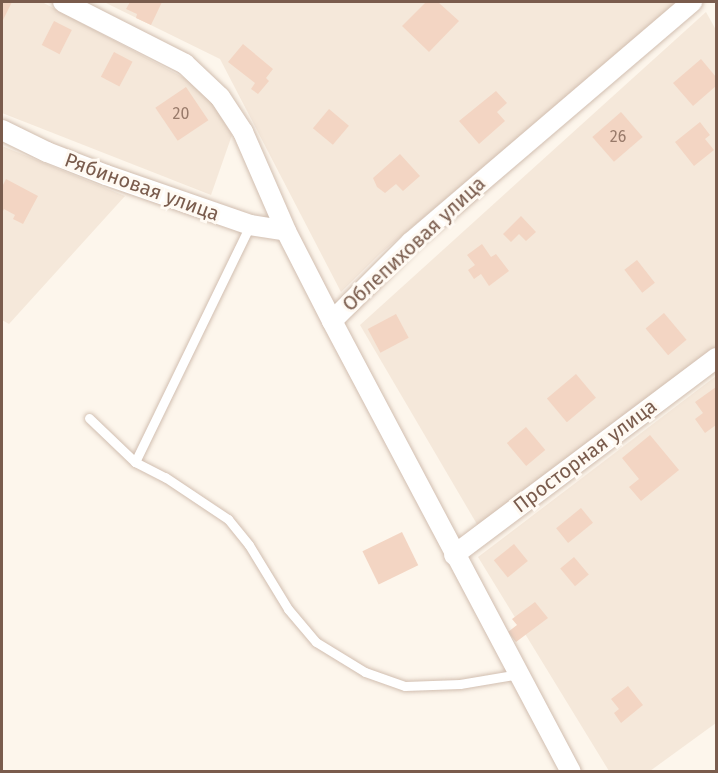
<!DOCTYPE html>
<meta charset="utf-8">
<style>
body{margin:0}
#map{position:relative;width:718px;height:773px;overflow:hidden;background:#fdf6ec;font-family:"Fira Sans",sans-serif}
div>[style]{position:absolute}
[style*='--x']{left:calc(var(--x)*1px);top:calc(var(--y)*1px);width:calc(var(--w)*1px);rotate:calc(var(--a)*1deg)}
.residential>*{inset:0;background:#f5e8da}
.building>*{inset:0;background:#f3d5c3;transform-origin:0 0}
.roads{filter:drop-shadow(0 0 2px #d1beb0) drop-shadow(0 0 2px #d1beb0)}
.lane>*{height:9px;margin:-4.5px;padding:0 4.5px;transform-origin:4.5px;border-radius:4.5px;background:#fff}
.street>*{height:20px;margin:-10px;padding:0 10px;transform-origin:10px;border-radius:10px;background:#fff}
span{translate:-50% -50%;white-space:nowrap;text-align:center;line-height:1.15;-webkit-text-stroke:6px #fffaf3;paint-order:stroke}
.number-label{font-size:16px;color:#987a6a}
.number-label span{-webkit-text-stroke-width:0}
.street-label{font-size:20px;color:#7a5c4d}
.frame{position:absolute;inset:0;border:3px solid #7a5c4d;pointer-events:none}
</style>
<div id="map">
<div class="residential">
<i style="clip-path:polygon(2px 2px,42px 2px,203px 88px,232px 135px,211px 195px,2px 113px)"></i>
<i style="clip-path:polygon(104px 2px,680px 2px,380px 254px,341px 292px,220px 59px)"></i>
<i style="clip-path:polygon(706px 12px,716px 30px,716px 347px,478px 526px,360px 325px)"></i>
<i style="clip-path:polygon(2px 146px,125px 196px,9px 324px,2px 320px)"></i>
<i style="clip-path:polygon(716px 376px,716px 723px,650px 771px,609px 771px,478px 557px)"></i>
</div>
<div class="building">
<i style="clip-path:polygon(2px 2px,12px 2px,2px 22px)"></i>
<i style="clip-path:polygon(130px 2px,162px 2px,151px 25px,136px 18px,137px 14px,126px 9px)"></i>
<i style="clip-path:polygon(426px 2px,438px 2px,459px 21px,429px 52px,402px 26px)"></i>
<i style="left:54px;top:21px;width:20px;height:27px;rotate:27deg"></i>
<i style="clip-path:polygon(243px 44px,273px 69px,266px 78px,269px 81px,258px 94px,251px 89px,255px 83px,228px 62px)"></i>
<i style="left:114px;top:52px;width:21px;height:28px;rotate:28deg"></i>
<i style="clip-path:polygon(701px 59px,716px 77px,716px 86px,693px 106px,673px 83px)"></i>
<i style="left:186px;top:87px;width:40px;height:37px;rotate:56deg"></i>
<i style="clip-path:polygon(496px 91px,507px 103px,497px 112px,505px 121px,479px 144px,459px 121px)"></i>
<i style="left:329px;top:109px;width:26px;height:25px;rotate:40deg"></i>
<i style="left:621px;top:112px;width:33px;height:38px;rotate:49deg"></i>
<i style="clip-path:polygon(700px 122px,710px 135px,705px 139px,714px 150px,694px 166px,675px 142px)"></i>
<i style="clip-path:polygon(400px 154px,420px 176px,403px 191px,396px 184px,385px 193px,377px 187px,373px 178px)"></i>
<i style="clip-path:polygon(6px 179px,38px 196px,23px 224px,13px 219px,15px 215px,4px 209px,2px 213px,2px 187px)"></i>
<i style="clip-path:polygon(521px 216px,536px 232px,526px 241px,519px 234px,511px 242px,503px 234px)"></i>
<i style="clip-path:polygon(482px 244px,491px 257px,496px 254px,509px 271px,489px 286px,481px 274px,474px 279px,468px 270px,475px 265px,467px 255px)"></i>
<i style="left:637px;top:260px;width:29px;height:16px;rotate:52deg"></i>
<i style="left:664px;top:313px;width:35px;height:24px;rotate:50deg"></i>
<i style="left:396px;top:314px;width:27px;height:32px;rotate:62deg"></i>
<i style="left:576px;top:374px;width:31px;height:38px;rotate:50deg"></i>
<i style="clip-path:polygon(716px 387px,716px 425px,705px 433px,695px 419px,703px 413px,695px 402px)"></i>
<i style="left:526px;top:427px;width:30px;height:25px;rotate:50deg"></i>
<i style="clip-path:polygon(650px 435px,679px 470px,641px 501px,629px 487px,639px 479px,622px 458px)"></i>
<i style="left:581px;top:508px;width:19px;height:32px;rotate:51deg"></i>
<i style="left:402px;top:532px;width:37px;height:44px;rotate:64deg"></i>
<i style="left:514px;top:544px;width:22px;height:26px;rotate:51deg"></i>
<i style="left:574px;top:557px;width:23px;height:18px;rotate:50deg"></i>
<i style="clip-path:polygon(535px 602px,548px 618px,516px 642px,508px 632px,517px 625px,512px 619px)"></i>
<i style="clip-path:polygon(628px 686px,643px 705px,621px 723px,614px 713px,619px 709px,611px 699px)"></i>
</div>
<div class="roads">
<div class="lane">
<i style="--x:89;--y:418;--w:64;--a:43.7"></i>
<i style="--x:135;--y:462;--w:34;--a:27"></i>
<i style="--x:165;--y:477;--w:76;--a:33.7"></i>
<i style="--x:228;--y:519;--w:33;--a:51"></i>
<i style="--x:249;--y:545;--w:75;--a:58.6"></i>
<i style="--x:288;--y:609;--w:43;--a:49.7"></i>
<i style="--x:316;--y:642;--w:57;--a:31.5"></i>
<i style="--x:365;--y:672;--w:42;--a:19.3"></i>
<i style="--x:405;--y:686;--w:55;--a:-2.1"></i>
<i style="--x:460;--y:684;--w:60;--a:-9.6"></i>
<i style="--x:135;--y:462;--w:263;--a:-64.1"></i>
</div>
<div class="street">
<i style="--x:63;--y:2;--w:137;--a:26.9"></i>
<i style="--x:185;--y:64;--w:48;--a:43.3"></i>
<i style="--x:220;--y:97;--w:42;--a:56.7"></i>
<i style="--x:243;--y:132;--w:108;--a:66.5"></i>
<i style="--x:286;--y:231;--w:101;--a:62.9"></i>
<i style="--x:332;--y:321;--w:112;--a:-45"></i>
<i style="--x:411;--y:242;--w:370;--a:-40.5"></i>
<i style="--x:2;--y:130;--w:50;--a:26.1"></i>
<i style="--x:47;--y:152;--w:63;--a:21.3"></i>
<i style="--x:106;--y:175;--w:152;--a:19.1"></i>
<i style="--x:250;--y:225;--w:36;--a:9"></i>
<i style="--x:332;--y:321;--w:510;--a:62.08"></i>
<i style="--x:454;--y:555;--w:328;--a:-36.9"></i>
</div>
</div>
<div class="number-label">
<span style="left:181px;top:114px">20</span>
<span style="left:618px;top:137px">26</span>
</div>
<div class="street-label">
<span style="left:142px;top:187px;rotate:20deg">Рябиновая улица</span>
<span style="left:414px;top:244px;rotate:-43deg">Облепиховая улица</span>
<span style="left:585px;top:456px;rotate:-37deg">Просторная улица</span>
</div>
<div class="frame"></div>
</div>
